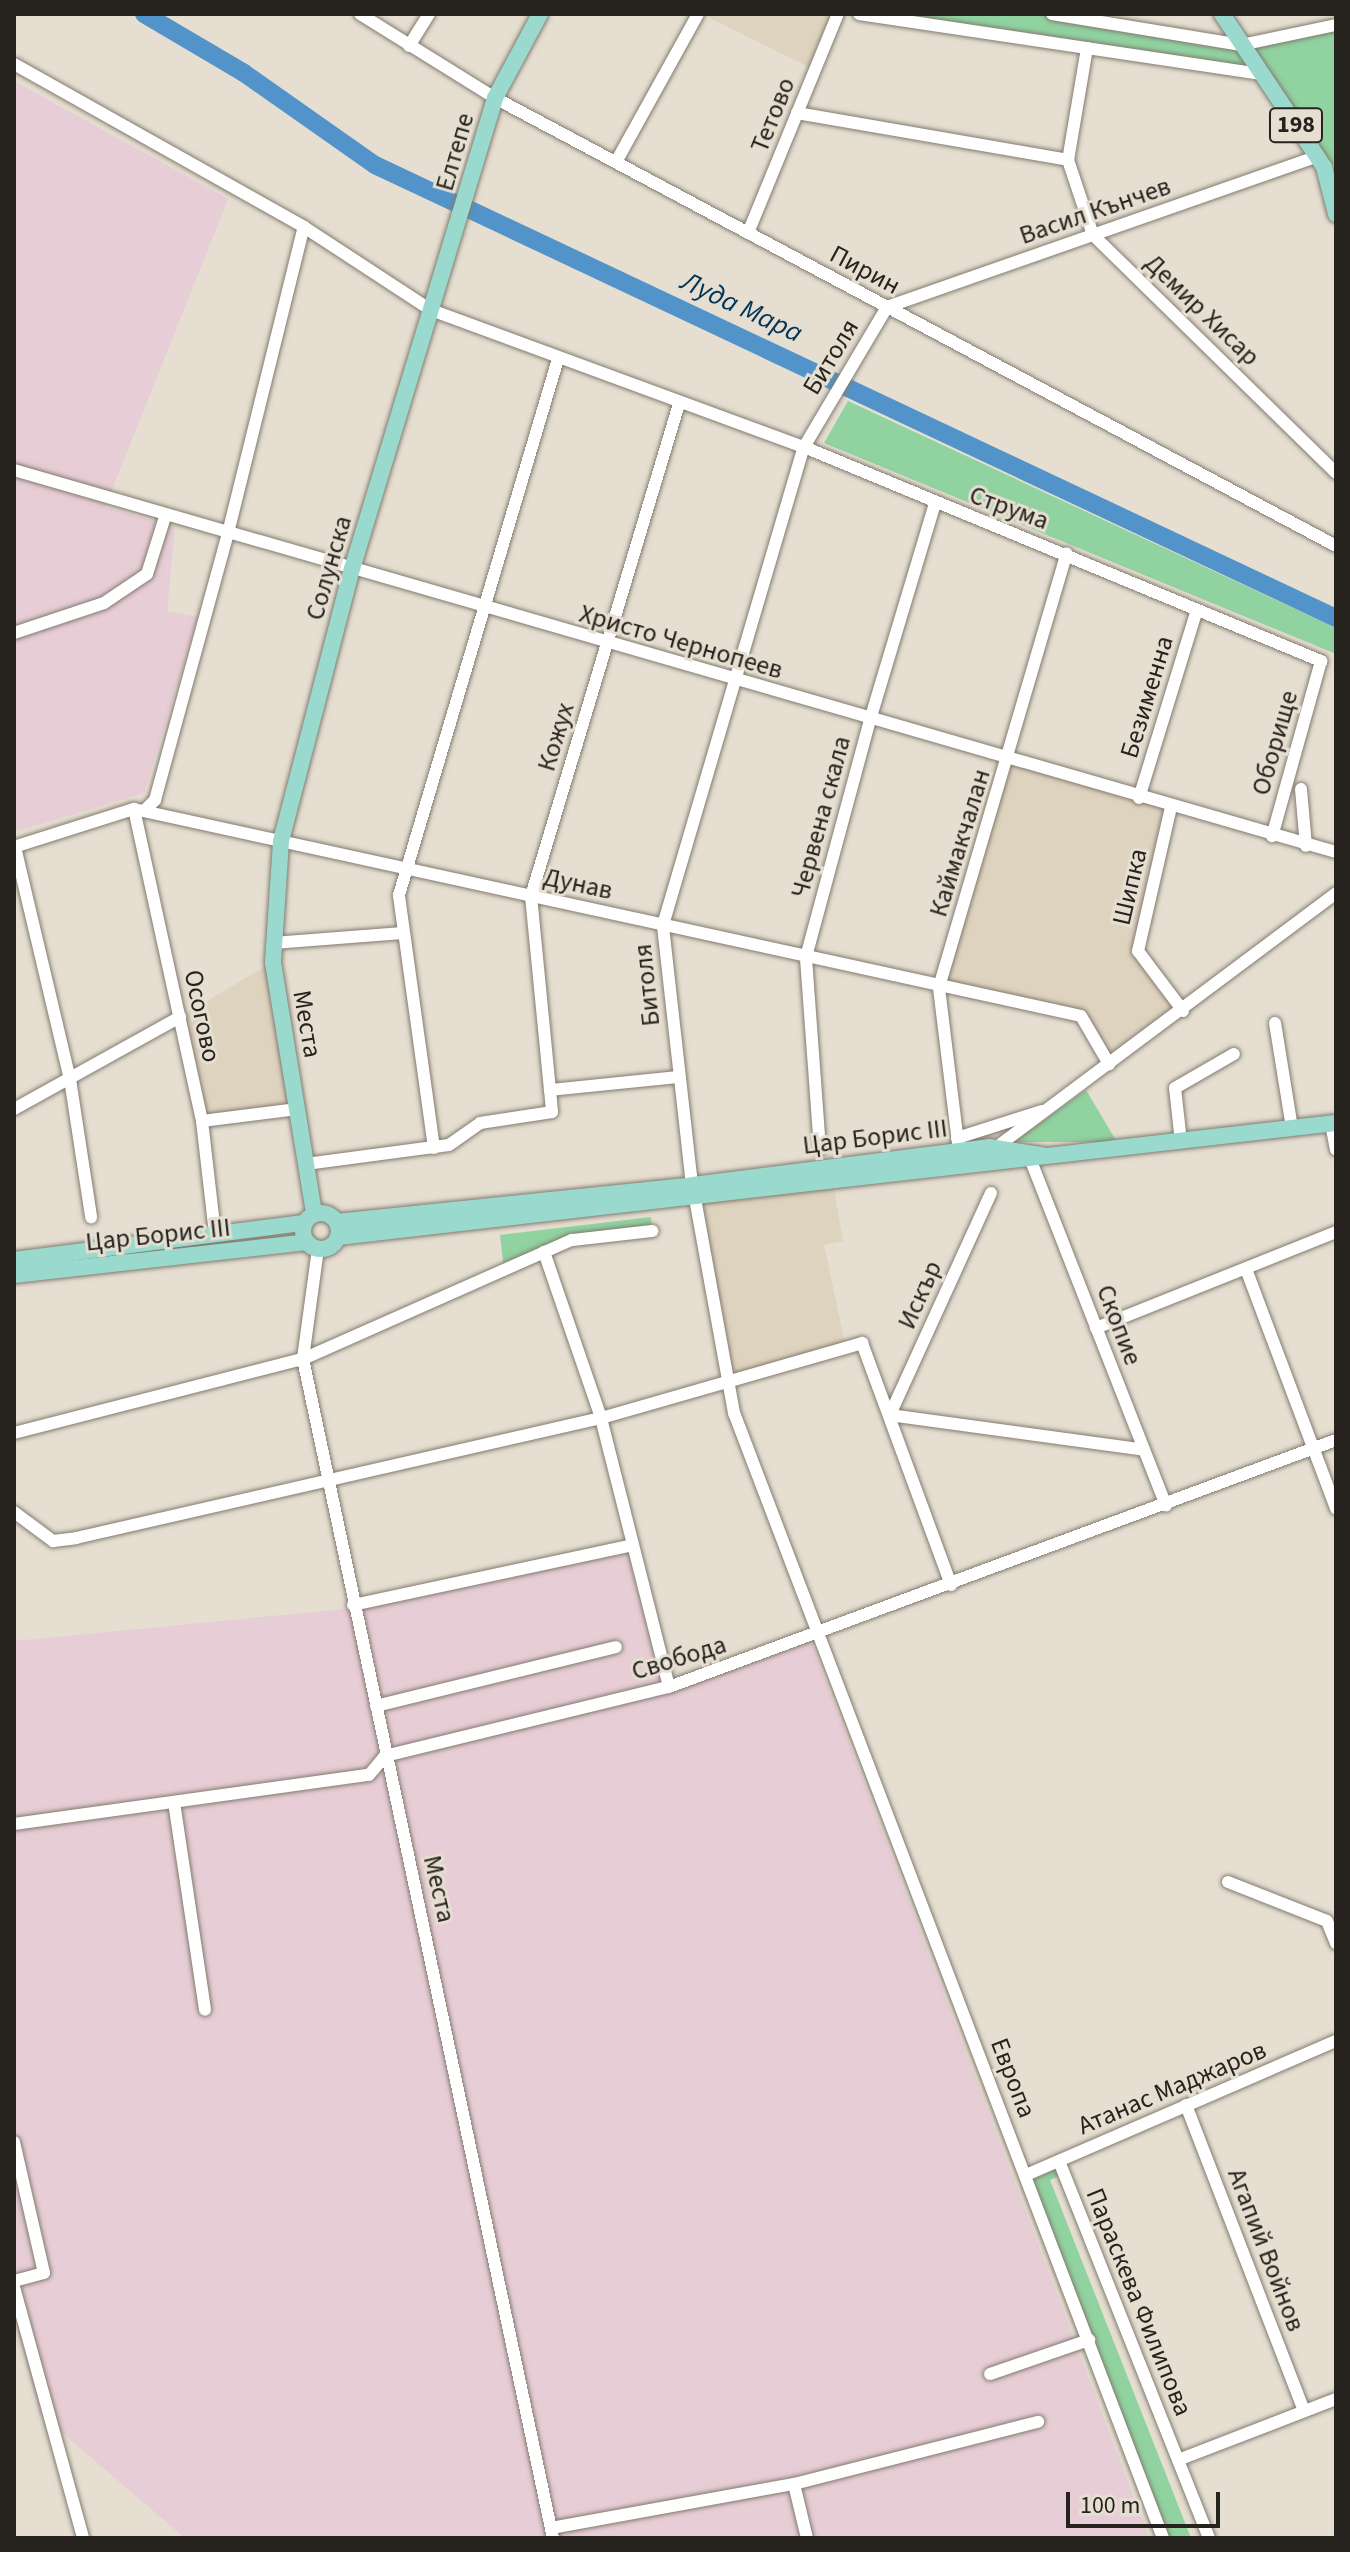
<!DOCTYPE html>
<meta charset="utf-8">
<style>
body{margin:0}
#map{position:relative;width:1350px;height:2552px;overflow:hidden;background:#e5ded1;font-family:"Source Sans 3",sans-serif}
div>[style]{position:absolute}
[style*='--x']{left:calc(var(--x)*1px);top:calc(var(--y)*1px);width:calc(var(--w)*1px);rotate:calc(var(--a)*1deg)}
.industrial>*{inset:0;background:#e7cdd6}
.built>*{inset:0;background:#ded3bf}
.green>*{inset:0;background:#90d2a0}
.river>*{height:18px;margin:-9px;padding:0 9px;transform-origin:9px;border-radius:9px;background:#5294c9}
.roads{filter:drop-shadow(0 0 2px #827b6f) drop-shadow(0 0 2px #827b6f)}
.minor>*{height:12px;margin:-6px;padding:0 6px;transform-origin:6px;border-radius:6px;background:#fff}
.major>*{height:16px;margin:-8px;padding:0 8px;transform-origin:8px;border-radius:8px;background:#9ad9ce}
.major>.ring{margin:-8px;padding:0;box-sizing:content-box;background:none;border:16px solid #9ad9ce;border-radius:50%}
span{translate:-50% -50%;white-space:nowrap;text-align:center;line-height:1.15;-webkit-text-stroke:6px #e5ded1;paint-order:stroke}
.shield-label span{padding:2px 6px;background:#e5ded1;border:2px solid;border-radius:6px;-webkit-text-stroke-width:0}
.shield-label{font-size:24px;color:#26231e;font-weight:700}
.street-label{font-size:26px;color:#26231e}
.water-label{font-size:28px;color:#003457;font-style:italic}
.frame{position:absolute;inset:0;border:16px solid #26231e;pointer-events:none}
.scale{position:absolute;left:1066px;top:2492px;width:154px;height:36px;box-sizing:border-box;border:4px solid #26231e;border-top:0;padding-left:10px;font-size:24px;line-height:28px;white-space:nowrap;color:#26231e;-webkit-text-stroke:6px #e5ded1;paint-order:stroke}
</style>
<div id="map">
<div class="industrial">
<i style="clip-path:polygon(14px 81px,228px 199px,105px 507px,175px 527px,167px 611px,198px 617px,144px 793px,14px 832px)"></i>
<i style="clip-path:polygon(628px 1550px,665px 1691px,811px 1642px,1149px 2538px,185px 2538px,39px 2413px,14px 2315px,14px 1641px,346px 1609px)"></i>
</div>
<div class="built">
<i style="clip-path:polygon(702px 14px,838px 14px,815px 70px)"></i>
<i style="clip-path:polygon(1009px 760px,1171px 807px,1138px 950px,1183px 1011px,1109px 1064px,1081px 1016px,940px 987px)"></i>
<i style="clip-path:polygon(273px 962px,297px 1109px,202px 1121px,180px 1017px)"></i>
<i style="clip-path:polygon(833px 1183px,843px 1241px,824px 1245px,846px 1348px,727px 1383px,694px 1197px)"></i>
</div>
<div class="green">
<i style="clip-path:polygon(859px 14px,1052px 14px,1241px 45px,1336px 25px,1336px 163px,1324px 167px,1262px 74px)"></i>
<i style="clip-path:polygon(848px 401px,1336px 628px,1336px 654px,824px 443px)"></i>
<i style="clip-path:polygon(1086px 1090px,1117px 1142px,1018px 1142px,1018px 1139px)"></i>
<i style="clip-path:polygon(651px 1217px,652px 1231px,572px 1240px,504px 1270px,500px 1235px)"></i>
<i style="clip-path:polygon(1059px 2161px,1064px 2174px,1050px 2180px,1191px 2538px,1163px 2538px,1026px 2175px)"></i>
</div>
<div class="river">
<i style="--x:144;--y:14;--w:116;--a:30.5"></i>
<i style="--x:244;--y:73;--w:160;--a:35.1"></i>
<i style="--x:375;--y:165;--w:1062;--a:25.24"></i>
</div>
<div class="roads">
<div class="minor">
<i style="--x:360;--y:14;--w:159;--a:31.9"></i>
<i style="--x:495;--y:98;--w:953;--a:28.04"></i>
<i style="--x:859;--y:14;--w:407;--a:8.5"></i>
<i style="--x:1052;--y:14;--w:192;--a:9.3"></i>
<i style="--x:1241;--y:45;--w:97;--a:-11.9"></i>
<i style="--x:409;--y:46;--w:38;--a:-58"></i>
<i style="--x:1087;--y:48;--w:114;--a:99.6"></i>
<i style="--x:1068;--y:160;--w:79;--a:71.6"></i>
<i style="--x:1093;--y:235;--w:340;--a:44.4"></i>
<i style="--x:14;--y:64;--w:333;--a:29.3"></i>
<i style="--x:304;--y:227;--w:152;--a:33.2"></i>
<i style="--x:431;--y:310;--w:397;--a:20.2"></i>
<i style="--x:804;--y:447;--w:560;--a:22.49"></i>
<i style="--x:1321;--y:661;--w:182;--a:105.6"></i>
<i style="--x:797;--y:113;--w:275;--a:9.8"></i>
<i style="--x:616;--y:162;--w:169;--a:-61"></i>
<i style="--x:748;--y:233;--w:237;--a:-67.7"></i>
<i style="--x:14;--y:470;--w:1376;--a:16.12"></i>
<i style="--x:14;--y:633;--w:95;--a:-18.4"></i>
<i style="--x:104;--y:603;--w:52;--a:-34"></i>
<i style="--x:147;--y:574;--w:60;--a:-72.5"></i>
<i style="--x:1301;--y:789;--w:57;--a:85"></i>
<i style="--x:1139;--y:798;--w:197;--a:-72.9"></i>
<i style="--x:1171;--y:807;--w:148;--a:102.9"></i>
<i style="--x:1138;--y:951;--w:75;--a:53.1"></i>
<i style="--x:134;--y:809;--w:319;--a:77.7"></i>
<i style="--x:202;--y:1121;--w:114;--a:83.4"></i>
<i style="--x:144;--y:811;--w:16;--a:-45"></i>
<i style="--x:155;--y:800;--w:277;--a:-74.7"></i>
<i style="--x:228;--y:533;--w:315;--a:-76.1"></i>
<i style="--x:14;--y:847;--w:126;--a:-17.6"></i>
<i style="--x:134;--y:809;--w:969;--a:12.33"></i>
<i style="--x:1081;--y:1016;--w:56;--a:59.7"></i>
<i style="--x:15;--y:847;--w:238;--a:76.7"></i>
<i style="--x:70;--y:1079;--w:140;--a:81.3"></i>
<i style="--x:273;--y:943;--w:130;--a:-4.4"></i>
<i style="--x:1275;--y:1023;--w:106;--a:80.8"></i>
<i style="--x:550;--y:1090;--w:195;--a:-95.6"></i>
<i style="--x:531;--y:896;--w:514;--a:-73.26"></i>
<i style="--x:14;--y:1109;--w:190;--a:-29"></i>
<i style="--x:202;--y:1121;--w:96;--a:-7.2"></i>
<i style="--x:1331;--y:1124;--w:26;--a:79"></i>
<i style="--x:957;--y:1138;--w:89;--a:-17.6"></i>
<i style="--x:1181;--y:1142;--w:54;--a:-96.3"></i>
<i style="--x:1175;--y:1088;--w:68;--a:-30"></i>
<i style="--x:998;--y:1146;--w:422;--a:-36.8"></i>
<i style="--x:434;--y:1148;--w:255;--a:-97.9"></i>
<i style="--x:399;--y:895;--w:559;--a:-73.48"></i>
<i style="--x:820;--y:1149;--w:193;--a:-94.2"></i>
<i style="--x:806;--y:957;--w:245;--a:-74.9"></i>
<i style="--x:870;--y:720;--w:226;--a:-73.3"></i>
<i style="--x:959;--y:1151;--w:165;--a:-97"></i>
<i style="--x:939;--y:987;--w:452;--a:-73.6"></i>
<i style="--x:1031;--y:1161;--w:370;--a:68.6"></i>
<i style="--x:306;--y:1164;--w:144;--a:-7.6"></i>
<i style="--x:449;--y:1145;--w:38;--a:-35"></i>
<i style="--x:480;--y:1123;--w:73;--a:-8.7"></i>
<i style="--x:552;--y:1112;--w:22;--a:-95"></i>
<i style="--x:550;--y:1090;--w:130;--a:-5.8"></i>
<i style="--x:991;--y:1193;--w:244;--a:114.5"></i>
<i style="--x:890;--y:1415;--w:256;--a:7.8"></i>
<i style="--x:318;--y:1249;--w:111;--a:97.8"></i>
<i style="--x:303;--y:1359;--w:1205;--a:78.03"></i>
<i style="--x:544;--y:1252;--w:176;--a:71"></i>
<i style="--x:601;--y:1418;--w:277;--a:75.8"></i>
<i style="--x:1246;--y:1269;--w:256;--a:69.4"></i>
<i style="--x:1096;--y:1328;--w:258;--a:-21.8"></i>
<i style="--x:14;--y:1433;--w:298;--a:-14.4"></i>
<i style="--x:303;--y:1359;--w:294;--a:-23.9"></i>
<i style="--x:572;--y:1240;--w:81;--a:-6.4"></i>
<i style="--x:14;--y:1512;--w:49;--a:36.6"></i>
<i style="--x:53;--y:1541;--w:23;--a:-7"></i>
<i style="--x:76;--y:1538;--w:539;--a:-12.88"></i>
<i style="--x:601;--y:1418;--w:272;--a:-16"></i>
<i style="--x:862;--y:1343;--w:258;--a:69.8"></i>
<i style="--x:353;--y:1605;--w:286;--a:-12.1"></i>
<i style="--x:376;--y:1706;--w:247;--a:-13.8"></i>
<i style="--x:174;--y:1802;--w:210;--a:81.5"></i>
<i style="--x:14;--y:1824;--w:358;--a:-7.9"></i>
<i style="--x:369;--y:1775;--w:25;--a:-50"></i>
<i style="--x:385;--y:1756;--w:292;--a:-13.7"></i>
<i style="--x:669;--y:1687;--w:711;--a:-20.32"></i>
<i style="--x:1228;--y:1882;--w:106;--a:21.5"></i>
<i style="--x:1327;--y:1921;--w:24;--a:68"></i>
<i style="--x:1186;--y:2105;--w:328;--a:68.9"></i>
<i style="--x:14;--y:2142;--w:134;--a:77.1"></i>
<i style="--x:44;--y:2273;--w:31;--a:165"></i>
<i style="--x:1059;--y:2161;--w:406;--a:68.3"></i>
<i style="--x:1026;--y:2175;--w:338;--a:-23.4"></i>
<i style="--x:14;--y:2287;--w:260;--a:74.6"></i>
<i style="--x:990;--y:2374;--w:105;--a:-19"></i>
<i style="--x:1178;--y:2460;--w:169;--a:-21.1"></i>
<i style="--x:794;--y:2484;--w:56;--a:76.5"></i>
<i style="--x:551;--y:2528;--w:247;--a:-10.3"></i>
<i style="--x:794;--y:2484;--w:252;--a:-14.3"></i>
<i style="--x:1163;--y:2538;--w:1204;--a:-110.87"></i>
<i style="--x:734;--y:1413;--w:241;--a:-100.3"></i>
<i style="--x:691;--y:1176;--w:253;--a:-96.4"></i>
<i style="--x:663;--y:925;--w:498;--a:-73.6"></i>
<i style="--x:804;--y:447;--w:163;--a:-59.3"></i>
<i style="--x:887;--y:307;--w:456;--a:-19.3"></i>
</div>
<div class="major">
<i style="--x:1222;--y:14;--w:184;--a:56.3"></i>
<i style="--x:1324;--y:167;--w:49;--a:75.7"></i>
<i class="ring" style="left:303px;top:1213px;width:20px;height:20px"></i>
<i style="--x:314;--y:1213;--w:254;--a:-99.3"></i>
<i style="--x:273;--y:962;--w:121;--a:-86.2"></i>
<i style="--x:281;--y:841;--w:281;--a:-75.4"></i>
<i style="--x:352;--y:569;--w:492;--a:-73.1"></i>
<i style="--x:495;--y:98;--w:95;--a:-61.8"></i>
<i style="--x:337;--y:1222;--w:358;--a:-5.9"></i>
<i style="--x:693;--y:1185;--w:298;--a:-7.3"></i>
<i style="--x:989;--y:1147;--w:54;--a:8.6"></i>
<i style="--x:338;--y:1237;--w:1004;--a:-6.52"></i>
<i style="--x:14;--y:1260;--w:292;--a:-7.3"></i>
<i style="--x:14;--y:1275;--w:295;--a:-6.4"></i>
</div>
</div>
<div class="shield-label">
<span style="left:1296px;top:125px">198</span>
</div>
<div class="street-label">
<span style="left:773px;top:115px;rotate:-68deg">Тетово</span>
<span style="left:455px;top:152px;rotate:-74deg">Елтепе</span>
<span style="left:1095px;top:211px;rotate:-19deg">Васил Кънчев</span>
<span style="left:865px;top:270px;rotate:28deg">Пирин</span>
<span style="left:1202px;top:310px;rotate:44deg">Демир Хисар</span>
<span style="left:831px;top:357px;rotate:-59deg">Битоля</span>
<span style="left:1009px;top:508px;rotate:20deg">Струма</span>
<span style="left:329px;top:568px;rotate:-74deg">Солунска</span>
<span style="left:681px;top:642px;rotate:16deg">Христо Чернопеев</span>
<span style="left:1147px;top:697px;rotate:-73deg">Безименна</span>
<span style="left:556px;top:737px;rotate:-73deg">Кожух</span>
<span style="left:1275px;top:743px;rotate:-74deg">Оборище</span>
<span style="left:821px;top:817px;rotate:-75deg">Червена скала</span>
<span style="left:960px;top:843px;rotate:-73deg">Каймакчалан</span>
<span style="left:578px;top:884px;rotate:12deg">Дунав</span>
<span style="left:1130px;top:887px;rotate:-77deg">Шипка</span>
<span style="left:647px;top:985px;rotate:-96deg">Битоля</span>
<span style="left:202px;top:1016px;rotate:78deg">Осогово</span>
<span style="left:307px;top:1024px;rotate:80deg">Места</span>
<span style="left:875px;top:1137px;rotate:-7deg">Цар Борис III</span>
<span style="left:158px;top:1235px;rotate:-6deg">Цар Борис III</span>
<span style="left:920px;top:1295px;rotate:-66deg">Искър</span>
<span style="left:1119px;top:1325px;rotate:69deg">Скопие</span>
<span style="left:679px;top:1658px;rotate:-17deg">Свобода</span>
<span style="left:439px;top:1889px;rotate:77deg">Места</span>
<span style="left:1013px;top:2078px;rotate:69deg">Европа</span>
<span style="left:1172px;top:2088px;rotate:-23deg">Атанас Маджаров</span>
<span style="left:1266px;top:2250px;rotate:69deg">Агапий Войнов</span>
<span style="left:1139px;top:2302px;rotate:68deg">Параскева Филипова</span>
</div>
<div class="water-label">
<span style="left:742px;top:307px;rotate:25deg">Луда Мара</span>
</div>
<div class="frame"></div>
<div class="scale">100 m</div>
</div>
